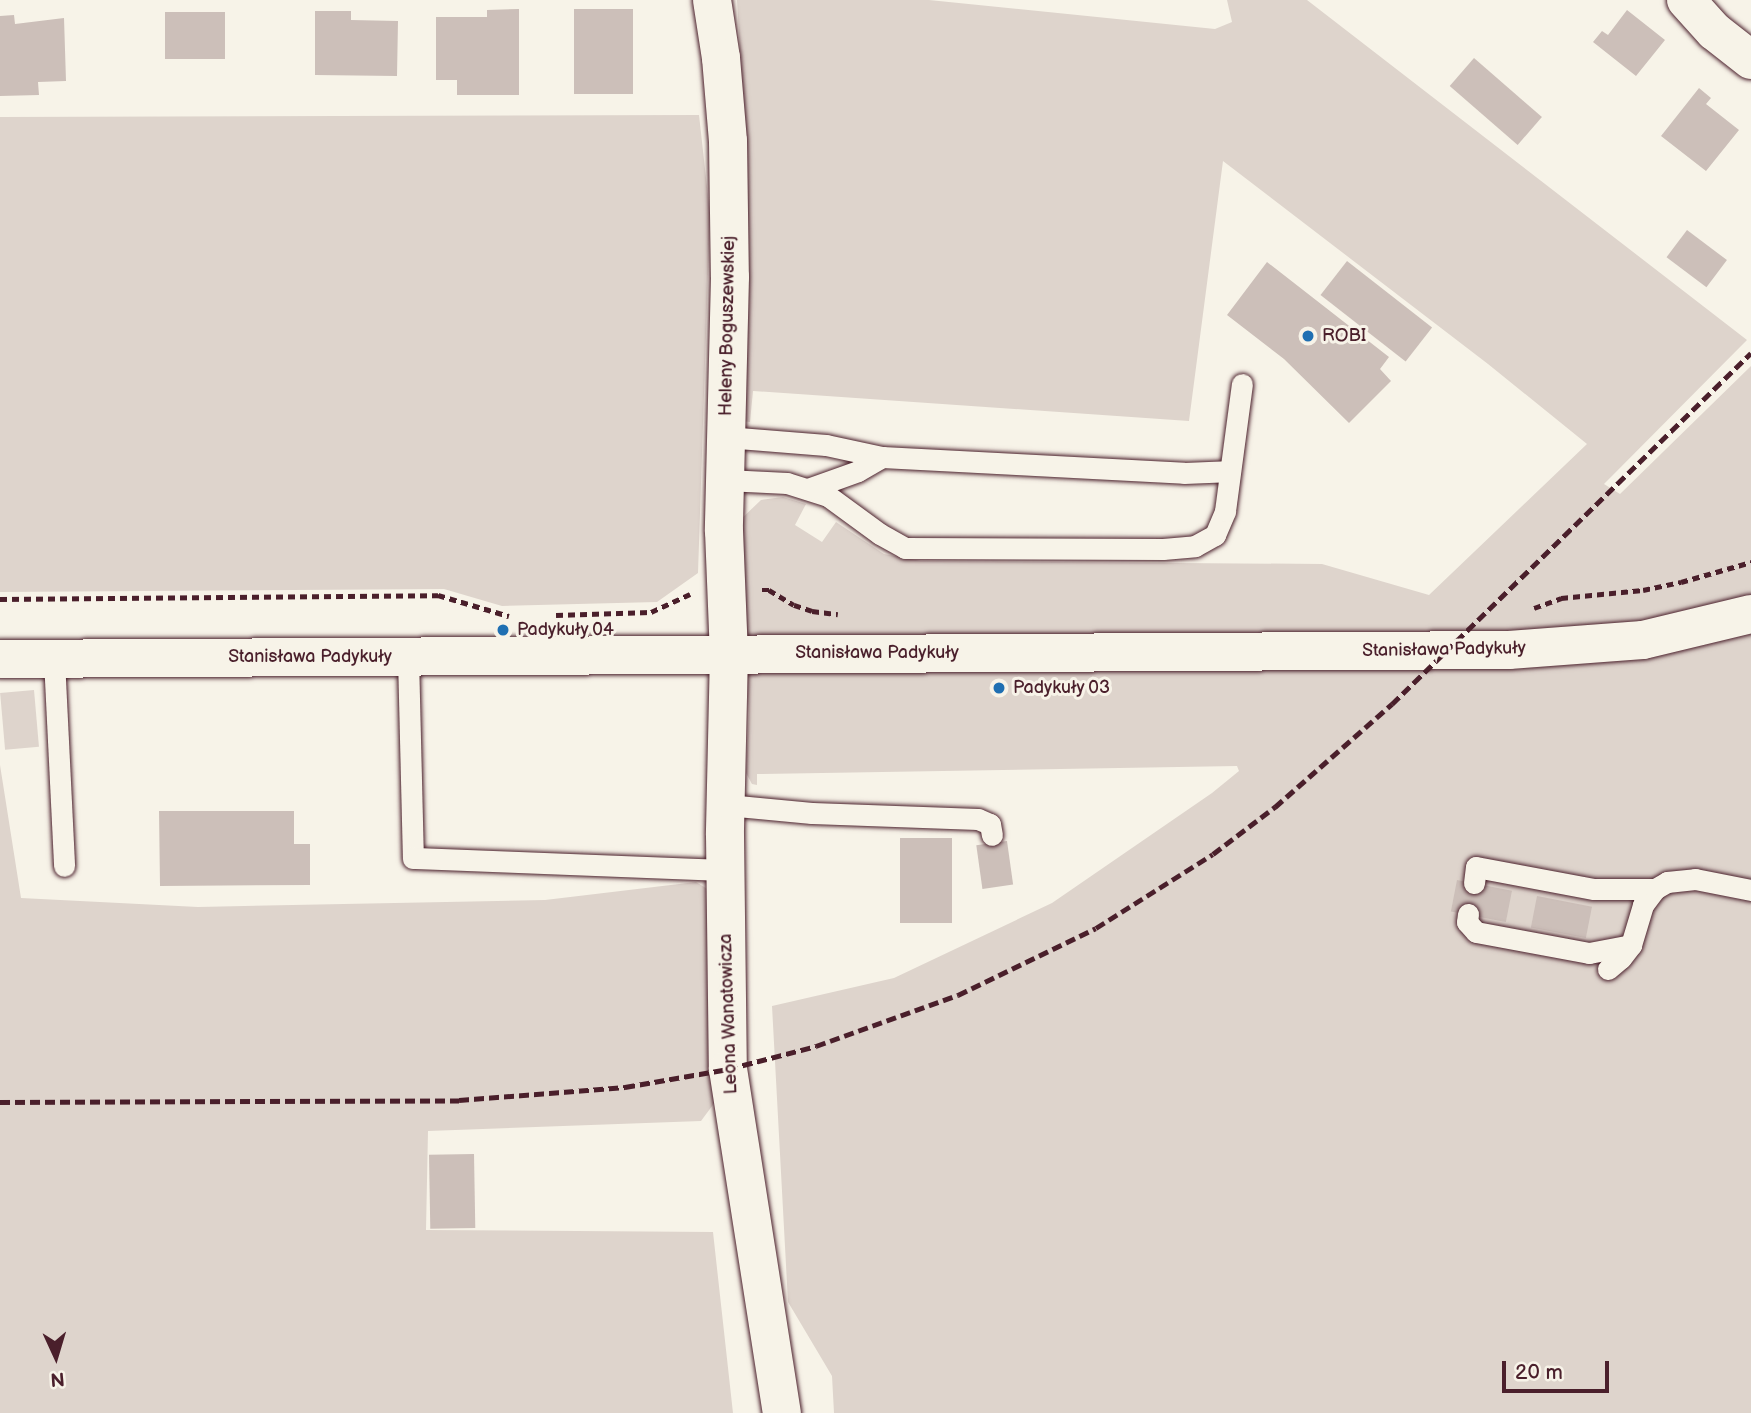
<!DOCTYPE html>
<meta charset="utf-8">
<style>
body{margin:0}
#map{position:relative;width:1751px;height:1413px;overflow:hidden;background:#f7f3e8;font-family:"Balsamiq Sans",sans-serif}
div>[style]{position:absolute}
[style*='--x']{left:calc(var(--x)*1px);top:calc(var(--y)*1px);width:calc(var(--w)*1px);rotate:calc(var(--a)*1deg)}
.green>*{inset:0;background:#ded4cc;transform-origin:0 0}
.building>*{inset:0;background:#ccbfb9;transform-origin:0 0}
.path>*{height:4.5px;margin-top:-2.25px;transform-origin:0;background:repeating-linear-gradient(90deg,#4a1f2b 0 7px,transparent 0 12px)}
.roads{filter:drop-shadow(0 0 2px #4a1f2b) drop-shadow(0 0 2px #4a1f2b)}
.lane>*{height:21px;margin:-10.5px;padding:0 10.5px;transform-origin:10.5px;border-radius:10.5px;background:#f7f3e8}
.street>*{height:38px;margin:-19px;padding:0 19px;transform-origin:19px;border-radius:19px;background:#f7f3e8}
.secondary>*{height:38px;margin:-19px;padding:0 19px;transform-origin:19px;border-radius:19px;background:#f7f3e8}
.rail>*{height:5px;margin-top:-2.5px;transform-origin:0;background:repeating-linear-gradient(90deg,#4a1f2b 0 10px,transparent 0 15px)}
.dots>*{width:19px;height:19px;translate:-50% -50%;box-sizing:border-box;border:4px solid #f7f3e8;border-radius:50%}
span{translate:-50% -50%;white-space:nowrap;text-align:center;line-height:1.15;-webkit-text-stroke:6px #f7f3e8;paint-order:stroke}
.street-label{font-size:18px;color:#4a1f2b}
.poi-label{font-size:18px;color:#4a1f2b}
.left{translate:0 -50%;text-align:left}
.north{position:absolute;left:21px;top:1322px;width:70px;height:70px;-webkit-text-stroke:5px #f7f3e8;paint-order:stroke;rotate:176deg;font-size:19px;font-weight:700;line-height:28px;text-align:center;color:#4a1f2b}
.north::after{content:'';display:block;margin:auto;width:24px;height:32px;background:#4a1f2b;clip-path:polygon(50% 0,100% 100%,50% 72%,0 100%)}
.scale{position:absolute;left:1502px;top:1361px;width:107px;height:32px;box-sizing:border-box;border:4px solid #4a1f2b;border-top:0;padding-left:9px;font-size:21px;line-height:24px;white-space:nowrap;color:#4a1f2b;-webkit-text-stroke:5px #f7f3e8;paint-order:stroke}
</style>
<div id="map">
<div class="green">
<i style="clip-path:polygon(737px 0,929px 0,1215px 29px,1232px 22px,1227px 0,1307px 0,1747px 340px,1604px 484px,1620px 494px,1751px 366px,1751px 1413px,834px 1413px,832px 1376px,788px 1302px,772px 1006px,894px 978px,1052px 903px,1212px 793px,1239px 771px,1237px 766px,757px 774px,757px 785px,752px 784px,746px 773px,749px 713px,738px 522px,761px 500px,783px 497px,806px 504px,795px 525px,822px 542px,836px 522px,884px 554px,921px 561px,1322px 564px,1429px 595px,1587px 444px,1488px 364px,1223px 161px,1189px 421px,753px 391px,750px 422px,741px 421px,744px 117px)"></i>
<i style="clip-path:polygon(699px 115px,710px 214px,698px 573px,657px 602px,502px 606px,444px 589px,0 592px,0 117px)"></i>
<i style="left:34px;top:690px;width:57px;height:34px;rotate:85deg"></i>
<i style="clip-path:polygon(0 765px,21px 898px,198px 907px,545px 900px,696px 882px,714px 893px,721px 1094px,701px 1121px,428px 1131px,426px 1230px,713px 1232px,733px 1413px,0 1413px)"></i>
</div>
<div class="building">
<i style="clip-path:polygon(519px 9px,519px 95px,457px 95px,457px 80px,436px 80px,436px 17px,487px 17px,487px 10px)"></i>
<i style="left:574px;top:9px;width:59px;height:85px"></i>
<i style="clip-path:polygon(1627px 10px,1665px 40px,1636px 76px,1593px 42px,1602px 31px,1608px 35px)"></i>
<i style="clip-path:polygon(315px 11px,351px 11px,351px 20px,398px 21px,397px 76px,315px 75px)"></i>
<i style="left:225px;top:12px;width:47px;height:60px;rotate:90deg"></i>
<i style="clip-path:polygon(14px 15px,15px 24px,64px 18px,66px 81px,38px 82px,39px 95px,0 96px,0 16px)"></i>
<i style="left:1474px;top:58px;width:90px;height:37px;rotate:41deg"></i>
<i style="clip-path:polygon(1699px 88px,1711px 98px,1706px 104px,1739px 130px,1706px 171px,1661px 136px)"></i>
<i style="left:1687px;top:230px;width:50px;height:34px;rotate:37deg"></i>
<i style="left:1347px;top:261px;width:108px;height:43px;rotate:38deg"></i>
<i style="clip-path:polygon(1267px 262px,1389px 357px,1380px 369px,1391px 381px,1349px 423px,1284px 359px,1227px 315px)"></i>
<i style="clip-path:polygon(159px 811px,294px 811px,294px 844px,310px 844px,310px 885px,160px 886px)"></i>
<i style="left:900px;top:838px;width:52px;height:85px"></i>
<i style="left:1007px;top:841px;width:44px;height:31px;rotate:82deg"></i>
<i style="left:1457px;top:880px;width:56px;height:32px;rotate:11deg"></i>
<i style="left:1537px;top:896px;width:56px;height:32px;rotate:11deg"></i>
<i style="left:474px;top:1154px;width:74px;height:45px;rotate:89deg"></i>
</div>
<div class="path">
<i style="--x:762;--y:590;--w:7;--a:0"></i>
<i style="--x:769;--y:590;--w:29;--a:31"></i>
<i style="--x:794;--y:605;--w:19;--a:18"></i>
<i style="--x:812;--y:611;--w:26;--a:7"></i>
<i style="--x:0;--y:599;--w:438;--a:-0.5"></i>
<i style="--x:438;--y:595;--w:74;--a:16.5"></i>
<i style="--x:1534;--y:608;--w:29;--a:-20"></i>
<i style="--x:1561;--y:598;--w:82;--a:-5.6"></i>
<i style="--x:1643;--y:590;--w:39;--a:-12"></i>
<i style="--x:1681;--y:582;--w:73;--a:-15.9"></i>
<i style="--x:556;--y:615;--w:95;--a:-1.8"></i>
<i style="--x:651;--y:612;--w:43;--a:-24.8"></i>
</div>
<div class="roads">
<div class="lane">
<i style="--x:726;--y:437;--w:100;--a:4.6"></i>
<i style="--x:826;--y:445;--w:57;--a:12.1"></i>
<i style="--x:882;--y:457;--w:302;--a:3"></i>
<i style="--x:1184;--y:473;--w:46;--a:-2.5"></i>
<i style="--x:726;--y:480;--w:61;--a:2.8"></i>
<i style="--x:787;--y:483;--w:43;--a:17.6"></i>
<i style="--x:828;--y:496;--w:64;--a:36.2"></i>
<i style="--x:880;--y:534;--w:29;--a:29"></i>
<i style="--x:905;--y:548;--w:258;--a:0.2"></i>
<i style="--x:1163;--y:549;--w:32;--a:-5"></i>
<i style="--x:1195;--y:546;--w:23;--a:-29"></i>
<i style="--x:1215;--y:535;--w:26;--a:-67"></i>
<i style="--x:1225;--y:511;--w:128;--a:-82.4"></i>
<i style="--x:808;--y:489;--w:53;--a:-19.8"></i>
<i style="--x:858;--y:471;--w:28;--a:-30"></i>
<i style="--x:408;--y:657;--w:201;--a:88.6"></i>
<i style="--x:413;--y:858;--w:313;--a:2.2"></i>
<i style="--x:54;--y:659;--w:207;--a:87.2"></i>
<i style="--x:727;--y:805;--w:85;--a:5.4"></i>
<i style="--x:812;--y:813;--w:166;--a:2.1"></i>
<i style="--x:978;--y:819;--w:13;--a:23"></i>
<i style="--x:990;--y:824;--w:11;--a:80"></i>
<i style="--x:1474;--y:883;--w:16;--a:-83"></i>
<i style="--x:1476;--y:867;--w:120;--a:10.6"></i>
<i style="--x:1594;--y:889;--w:61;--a:0"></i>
<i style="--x:1468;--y:914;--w:8;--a:97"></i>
<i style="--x:1467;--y:922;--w:13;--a:48"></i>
<i style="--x:1476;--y:932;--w:115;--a:10.5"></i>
<i style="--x:1589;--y:953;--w:43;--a:-10.8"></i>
<i style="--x:1608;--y:969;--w:17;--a:-40"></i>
<i style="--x:1621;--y:958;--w:16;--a:-52"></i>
<i style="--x:1631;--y:945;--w:42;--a:-73.3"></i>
<i style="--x:1643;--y:905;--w:20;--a:-53"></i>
<i style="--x:1655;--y:889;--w:14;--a:-30"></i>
<i style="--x:1667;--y:882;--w:28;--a:-6"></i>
<i style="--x:1695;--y:879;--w:57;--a:11.1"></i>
</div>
<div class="street">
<i style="--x:712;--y:0;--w:59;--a:81.2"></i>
<i style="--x:721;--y:58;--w:83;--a:85.2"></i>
<i style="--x:728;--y:141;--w:136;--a:89.2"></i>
<i style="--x:730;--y:277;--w:254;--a:91.4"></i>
<i style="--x:724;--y:531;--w:122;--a:87.7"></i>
<i style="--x:729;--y:653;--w:182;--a:91.3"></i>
<i style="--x:725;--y:835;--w:234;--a:89.3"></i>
<i style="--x:728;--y:1069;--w:348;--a:81.1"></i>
<i style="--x:1686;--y:0;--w:42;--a:47.9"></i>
<i style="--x:1714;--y:31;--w:47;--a:38.1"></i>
</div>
<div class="secondary">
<i style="--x:0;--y:659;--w:1509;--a:-0.34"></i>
<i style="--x:1509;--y:650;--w:134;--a:-4.3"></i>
<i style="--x:1643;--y:640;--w:111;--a:-13.5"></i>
</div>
</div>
<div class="rail">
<i style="--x:0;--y:1102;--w:459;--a:-0.2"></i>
<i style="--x:459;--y:1100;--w:167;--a:-4.5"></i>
<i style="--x:625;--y:1087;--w:105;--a:-9.9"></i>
<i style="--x:728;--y:1069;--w:91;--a:-14.6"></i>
<i style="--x:816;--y:1046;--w:151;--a:-19.8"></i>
<i style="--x:958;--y:995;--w:153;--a:-25.9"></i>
<i style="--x:1096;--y:928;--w:138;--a:-32.3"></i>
<i style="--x:1213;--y:854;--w:78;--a:-37.2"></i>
<i style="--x:1275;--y:807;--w:156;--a:-41.4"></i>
<i style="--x:1392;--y:704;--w:502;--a:-44.35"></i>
</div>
<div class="dots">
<i style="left:1308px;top:336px;background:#1f6fb2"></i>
<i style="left:503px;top:630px;background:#1f6fb2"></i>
<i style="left:999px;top:688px;background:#1f6fb2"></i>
</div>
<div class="street-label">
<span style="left:728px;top:326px;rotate:-89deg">Heleny Boguszewskiej</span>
<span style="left:1444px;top:650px;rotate:-1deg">Stanisława Padykuły</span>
<span style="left:877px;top:653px">Stanisława Padykuły</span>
<span style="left:310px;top:657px">Stanisława Padykuły</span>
<span style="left:729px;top:1014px;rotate:-92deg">Leona Wanatowicza</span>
</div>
<div class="poi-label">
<span class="left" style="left:1322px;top:336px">ROBI</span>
<span class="left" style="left:517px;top:630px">Padykuły 04</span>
<span class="left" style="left:1013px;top:688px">Padykuły 03</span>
</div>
<div class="north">N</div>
<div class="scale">20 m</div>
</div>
